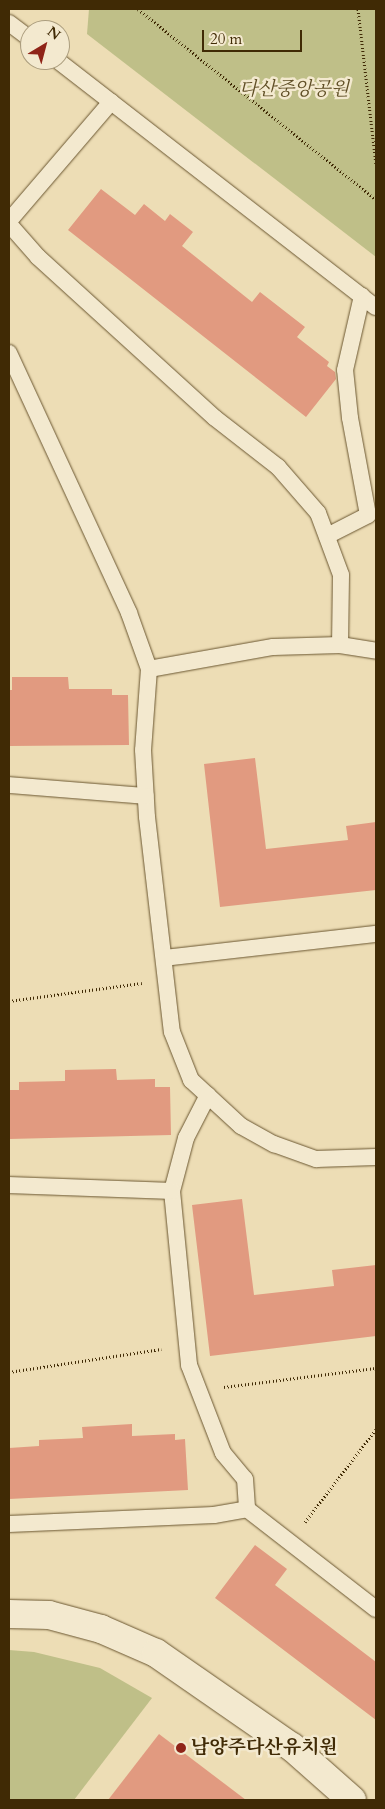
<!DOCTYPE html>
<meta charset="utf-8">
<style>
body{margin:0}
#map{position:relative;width:385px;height:1809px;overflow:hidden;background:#edddb5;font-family:Cardo,"Noto Serif KR",serif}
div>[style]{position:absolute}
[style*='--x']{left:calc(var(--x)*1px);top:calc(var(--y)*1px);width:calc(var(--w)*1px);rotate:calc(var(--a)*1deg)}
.green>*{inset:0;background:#bfbf88}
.building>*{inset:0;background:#e19a80}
.path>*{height:3px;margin-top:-1.5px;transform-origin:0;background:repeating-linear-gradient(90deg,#402a05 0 1px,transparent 0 3.5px)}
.roads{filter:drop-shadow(0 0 1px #6b5731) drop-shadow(0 0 1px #6b5731)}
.lane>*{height:16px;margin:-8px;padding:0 8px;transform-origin:8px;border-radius:8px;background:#f3e9cf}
.street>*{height:28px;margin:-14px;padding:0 14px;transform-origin:14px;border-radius:14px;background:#f3e9cf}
.dots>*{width:14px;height:14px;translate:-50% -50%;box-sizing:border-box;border:2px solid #f3e9cf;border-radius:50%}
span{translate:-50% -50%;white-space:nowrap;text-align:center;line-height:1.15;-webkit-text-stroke:5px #f3e9cf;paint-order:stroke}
.park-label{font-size:19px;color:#604f26;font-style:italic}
.poi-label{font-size:19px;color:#402a05;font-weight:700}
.left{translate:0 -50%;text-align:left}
.frame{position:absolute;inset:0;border:10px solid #402a05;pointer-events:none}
.north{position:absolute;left:20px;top:20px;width:50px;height:50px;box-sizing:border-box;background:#f3e9cf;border:1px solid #ab9d7e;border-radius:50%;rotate:37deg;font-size:14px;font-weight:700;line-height:20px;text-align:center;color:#402a05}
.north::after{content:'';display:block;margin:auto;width:18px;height:22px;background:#8f2418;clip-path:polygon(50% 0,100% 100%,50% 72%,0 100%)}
.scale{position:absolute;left:202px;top:30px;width:100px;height:22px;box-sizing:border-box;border:2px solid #402a05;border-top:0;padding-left:6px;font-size:15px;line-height:18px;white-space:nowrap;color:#402a05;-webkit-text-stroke:4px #f3e9cf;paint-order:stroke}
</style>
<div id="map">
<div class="green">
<i style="clip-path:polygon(89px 9px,376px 9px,376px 257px,87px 34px)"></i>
<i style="clip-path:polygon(9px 1650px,34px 1652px,100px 1668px,152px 1698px,74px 1800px,9px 1800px)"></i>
</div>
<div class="building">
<i style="clip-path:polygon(101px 189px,135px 215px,144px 204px,165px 221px,170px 214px,193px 232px,182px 246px,252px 302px,260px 292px,305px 327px,297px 337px,329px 362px,327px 366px,335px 372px,336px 379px,306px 417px,68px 230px)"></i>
<i style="clip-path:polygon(12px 677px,68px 677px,69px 689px,112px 689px,112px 695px,128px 695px,129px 745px,9px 746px,9px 690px,12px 690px)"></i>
<i style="clip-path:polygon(255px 758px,266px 849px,348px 840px,346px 826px,376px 822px,376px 890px,220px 907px,204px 764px)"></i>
<i style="clip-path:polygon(116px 1069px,117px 1080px,155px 1079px,155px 1087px,170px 1087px,171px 1135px,9px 1139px,9px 1090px,19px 1090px,19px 1082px,65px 1081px,65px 1070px)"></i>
<i style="clip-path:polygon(242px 1199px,254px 1295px,334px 1286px,332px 1270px,376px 1265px,376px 1336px,210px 1356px,192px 1205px)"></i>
<i style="clip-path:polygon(132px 1424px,132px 1436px,175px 1434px,175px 1440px,185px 1439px,188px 1490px,9px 1499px,9px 1448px,39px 1446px,39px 1440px,83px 1438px,82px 1427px)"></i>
<i style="clip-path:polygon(255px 1545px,287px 1569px,275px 1585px,376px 1662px,376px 1720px,215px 1598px)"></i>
<i style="clip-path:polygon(159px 1734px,246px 1800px,108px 1800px)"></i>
</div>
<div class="path">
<i style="--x:138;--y:9;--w:305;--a:38.7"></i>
<i style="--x:358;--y:9;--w:156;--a:83.4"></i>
<i style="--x:9;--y:1001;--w:134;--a:-7.7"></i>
<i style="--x:9;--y:1372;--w:154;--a:-8.6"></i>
<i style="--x:224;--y:1387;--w:153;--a:-7.1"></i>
<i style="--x:305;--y:1522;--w:117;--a:-52.6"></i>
</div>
<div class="roads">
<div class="lane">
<i style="--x:9;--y:23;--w:26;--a:37"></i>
<i style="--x:57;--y:60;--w:403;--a:37.8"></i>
<i style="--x:9;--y:221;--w:157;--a:-49.4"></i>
<i style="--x:9;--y:224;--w:44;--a:48.7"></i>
<i style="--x:38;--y:257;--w:239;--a:42.3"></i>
<i style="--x:215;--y:418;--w:80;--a:37.9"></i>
<i style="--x:278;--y:467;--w:61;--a:49"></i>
<i style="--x:318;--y:513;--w:66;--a:69.6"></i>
<i style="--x:341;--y:575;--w:70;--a:90.8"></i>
<i style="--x:9;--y:353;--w:286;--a:65.2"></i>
<i style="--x:129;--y:613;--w:59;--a:70.3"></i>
<i style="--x:149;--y:669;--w:81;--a:94.2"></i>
<i style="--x:143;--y:750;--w:67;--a:86.6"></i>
<i style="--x:147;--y:817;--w:216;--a:83.4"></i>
<i style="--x:172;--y:1032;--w:52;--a:68.4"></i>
<i style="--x:191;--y:1080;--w:68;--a:42.6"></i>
<i style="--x:241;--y:1126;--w:38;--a:29"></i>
<i style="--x:274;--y:1144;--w:45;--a:19.7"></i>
<i style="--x:316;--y:1159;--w:60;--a:-1.9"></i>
<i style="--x:327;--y:536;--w:46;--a:-27.1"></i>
<i style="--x:368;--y:515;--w:99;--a:-100.5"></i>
<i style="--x:350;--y:418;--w:48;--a:-95.9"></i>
<i style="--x:345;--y:370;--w:76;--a:-77.1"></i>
<i style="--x:149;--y:669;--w:126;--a:-10.1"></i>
<i style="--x:273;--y:647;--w:67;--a:-1.7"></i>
<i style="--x:340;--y:645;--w:36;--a:9"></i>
<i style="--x:9;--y:785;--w:137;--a:4.6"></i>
<i style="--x:164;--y:958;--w:213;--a:-6.5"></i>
<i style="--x:208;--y:1095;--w:48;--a:117.1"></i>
<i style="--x:186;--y:1138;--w:55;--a:104.8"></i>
<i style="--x:172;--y:1191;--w:175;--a:84.4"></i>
<i style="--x:189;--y:1365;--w:94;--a:68.9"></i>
<i style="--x:223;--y:1453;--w:34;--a:50"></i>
<i style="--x:245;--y:1479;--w:30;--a:86"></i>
<i style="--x:247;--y:1509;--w:163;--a:37.8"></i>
<i style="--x:9;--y:1185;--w:163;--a:2.1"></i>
<i style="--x:9;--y:1524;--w:205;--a:-2.5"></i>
<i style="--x:214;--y:1515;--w:34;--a:-10"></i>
</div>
<div class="street">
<i style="--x:9;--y:1614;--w:40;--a:1.4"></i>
<i style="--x:49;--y:1615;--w:54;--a:15.1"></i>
<i style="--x:101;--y:1629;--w:60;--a:23.6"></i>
<i style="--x:156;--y:1653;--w:165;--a:34.7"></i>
<i style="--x:292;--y:1747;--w:80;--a:41.5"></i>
</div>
</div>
<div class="dots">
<i style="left:181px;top:1748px;background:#8f2418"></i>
</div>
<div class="park-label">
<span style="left:294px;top:90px">다산중앙공원</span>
</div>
<div class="poi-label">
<span class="left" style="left:191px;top:1748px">남양주다산유치원</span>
</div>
<div class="frame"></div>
<div class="north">N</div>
<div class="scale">20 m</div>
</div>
